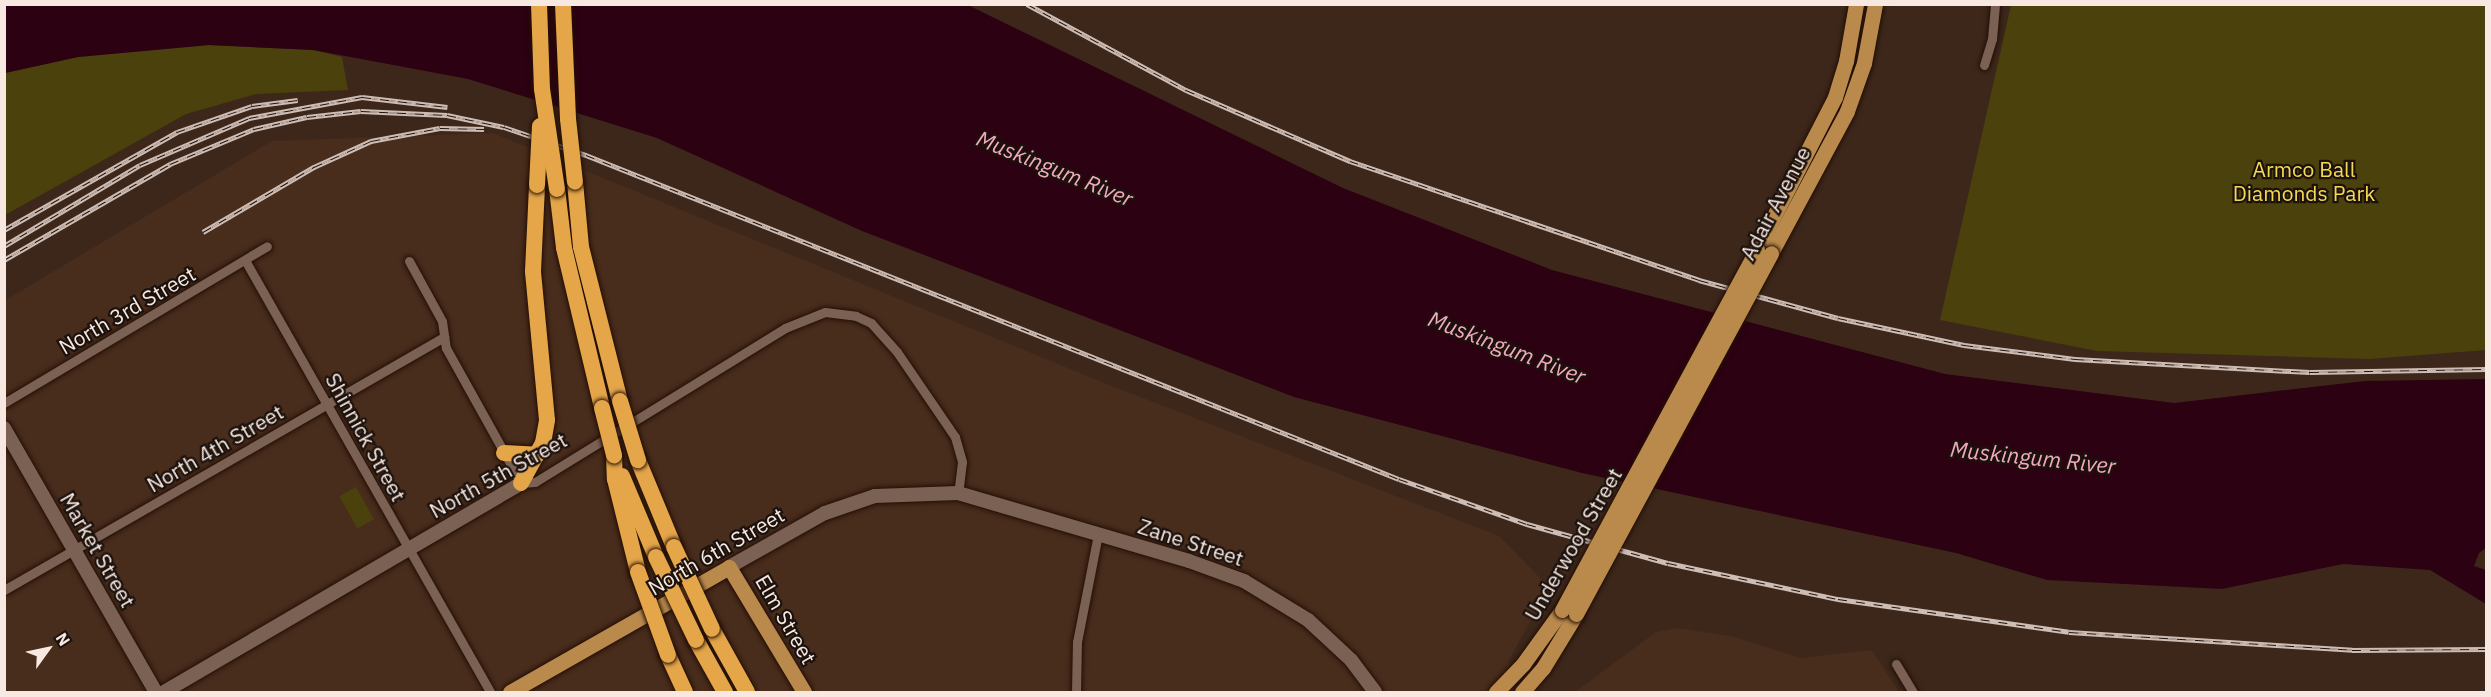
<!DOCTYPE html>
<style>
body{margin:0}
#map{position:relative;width:2491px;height:697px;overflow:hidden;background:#3d271b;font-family:"IBM Plex Sans",sans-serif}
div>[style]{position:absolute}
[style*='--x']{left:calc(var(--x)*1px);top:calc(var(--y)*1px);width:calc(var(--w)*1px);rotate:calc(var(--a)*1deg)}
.built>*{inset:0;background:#482c1c}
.green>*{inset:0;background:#4b410d;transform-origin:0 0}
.water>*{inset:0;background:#2c0112}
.roads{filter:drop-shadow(0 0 2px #230f05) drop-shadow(0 0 2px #230f05)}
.street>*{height:9px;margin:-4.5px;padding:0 4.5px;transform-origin:4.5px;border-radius:4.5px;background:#7a6153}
.secondary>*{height:14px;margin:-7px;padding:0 7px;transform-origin:7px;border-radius:7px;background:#7a6153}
.primary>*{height:15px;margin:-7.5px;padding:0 7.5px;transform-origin:7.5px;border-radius:7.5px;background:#ba8a4d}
.highway>*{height:16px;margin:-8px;padding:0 8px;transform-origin:8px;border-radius:8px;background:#e5a549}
.rail>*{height:5px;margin-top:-2.5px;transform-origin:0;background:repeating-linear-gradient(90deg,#1c120d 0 9px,#cebdb5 0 18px);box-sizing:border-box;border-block:2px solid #cebdb5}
.bridges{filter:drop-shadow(0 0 2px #230f05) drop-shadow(0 0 2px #230f05)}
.primary-bridge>*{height:15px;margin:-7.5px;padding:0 7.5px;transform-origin:7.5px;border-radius:7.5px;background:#ba8a4d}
.highway-bridge>*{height:16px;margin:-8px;padding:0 8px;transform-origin:8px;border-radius:8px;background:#e5a549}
span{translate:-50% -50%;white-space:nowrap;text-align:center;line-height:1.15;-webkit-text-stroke:4.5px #1c120d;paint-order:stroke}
.park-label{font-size:21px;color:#f4d951}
.street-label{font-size:21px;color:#f7e8e1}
.water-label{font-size:22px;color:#f4a8be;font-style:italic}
.frame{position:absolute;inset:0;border:6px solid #f7e8e1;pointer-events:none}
.north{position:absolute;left:18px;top:619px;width:60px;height:60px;-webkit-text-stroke:4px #1c120d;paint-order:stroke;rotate:57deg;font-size:16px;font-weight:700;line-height:24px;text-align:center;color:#f7e8e1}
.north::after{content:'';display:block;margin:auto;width:21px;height:27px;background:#f7e8e1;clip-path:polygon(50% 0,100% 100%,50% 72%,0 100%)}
</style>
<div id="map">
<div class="built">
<i style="clip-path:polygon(493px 133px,1107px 384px,1499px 536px,1549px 587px,1508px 662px,1526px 692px,5px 692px,4px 301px,272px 141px)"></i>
<i style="clip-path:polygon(1676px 628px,1731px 636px,1801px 658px,1872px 650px,1899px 692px,1575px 692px,1656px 632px)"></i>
</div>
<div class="green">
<i style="clip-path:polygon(2011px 5px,2486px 5px,2486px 350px,2369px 359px,2097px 351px,1940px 320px)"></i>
<i style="clip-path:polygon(209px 45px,313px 50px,342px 57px,348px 90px,256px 94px,186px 114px,5px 215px,5px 73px,78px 57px)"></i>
<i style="left:356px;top:487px;width:37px;height:19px;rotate:61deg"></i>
</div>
<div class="water">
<i style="clip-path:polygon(5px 5px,968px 5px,1343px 188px,1552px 270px,1945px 374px,2174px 403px,2365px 381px,2486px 379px,2486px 548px,2479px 553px,2474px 566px,2486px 570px,2486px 604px,2430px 570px,2343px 564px,2222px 589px,2047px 580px,1956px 553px,1582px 473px,1294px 397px,862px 231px,657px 138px,468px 79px,313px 50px,209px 45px,78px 57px,5px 73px)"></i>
</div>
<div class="roads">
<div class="street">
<i style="--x:1984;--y:65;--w:27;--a:-73"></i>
<i style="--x:1992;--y:39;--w:35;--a:-85"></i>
<i style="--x:409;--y:261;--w:68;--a:61.2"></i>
<i style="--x:442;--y:321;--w:27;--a:82"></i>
<i style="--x:446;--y:348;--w:154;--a:60.9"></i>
<i style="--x:521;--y:483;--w:14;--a:-4"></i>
<i style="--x:535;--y:482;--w:294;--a:-31.6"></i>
<i style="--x:785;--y:328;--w:43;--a:-21.8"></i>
<i style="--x:825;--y:312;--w:31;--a:7"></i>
<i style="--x:856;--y:316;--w:17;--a:25"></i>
<i style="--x:871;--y:323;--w:39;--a:48"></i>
<i style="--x:897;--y:352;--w:103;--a:55.7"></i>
<i style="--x:955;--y:437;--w:26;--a:74"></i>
<i style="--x:962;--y:462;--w:31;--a:97"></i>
<i style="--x:246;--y:262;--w:494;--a:60.4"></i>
<i style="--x:4;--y:403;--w:306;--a:-30.8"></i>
<i style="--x:4;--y:590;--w:508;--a:-29.9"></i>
<i style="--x:1896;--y:664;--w:33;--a:59"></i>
<i style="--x:1076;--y:692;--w:50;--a:-88.9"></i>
<i style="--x:1077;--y:642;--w:110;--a:-79"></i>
</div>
<div class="secondary">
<i style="--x:4;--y:428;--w:305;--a:60.1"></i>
<i style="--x:729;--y:567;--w:110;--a:-29.4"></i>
<i style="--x:825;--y:513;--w:53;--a:-18.8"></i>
<i style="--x:875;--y:496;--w:83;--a:-2.1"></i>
<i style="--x:958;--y:493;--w:241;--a:16.4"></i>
<i style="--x:1189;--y:561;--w:59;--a:20"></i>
<i style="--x:1244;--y:581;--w:75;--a:31.4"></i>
<i style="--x:1308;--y:620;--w:59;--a:42.9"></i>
<i style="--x:1351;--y:660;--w:40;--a:53"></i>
<i style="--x:164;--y:692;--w:414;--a:-30.3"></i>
</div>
<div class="primary">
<i style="--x:1757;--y:249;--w:171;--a:-62.8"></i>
<i style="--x:1835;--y:97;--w:38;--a:-73"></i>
<i style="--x:1846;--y:61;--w:58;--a:-80"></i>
<i style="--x:1771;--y:253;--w:161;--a:-61.8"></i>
<i style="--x:1847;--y:111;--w:51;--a:-70.5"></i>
<i style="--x:1864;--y:63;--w:60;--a:-79.4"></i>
<i style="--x:510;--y:692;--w:252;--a:-29.7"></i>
<i style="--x:729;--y:567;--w:146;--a:59"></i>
<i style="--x:1496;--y:692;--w:39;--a:-46"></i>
<i style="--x:1523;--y:664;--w:67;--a:-54.2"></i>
<i style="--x:1522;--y:692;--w:32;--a:-49"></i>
<i style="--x:1543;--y:668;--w:63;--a:-58.6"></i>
</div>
<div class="highway">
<i style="--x:575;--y:182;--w:65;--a:84.7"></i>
<i style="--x:581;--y:247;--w:159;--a:75.8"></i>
<i style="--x:557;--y:189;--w:59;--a:83.2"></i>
<i style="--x:564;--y:248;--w:164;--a:76.6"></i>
<i style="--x:504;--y:453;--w:33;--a:3"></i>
<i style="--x:614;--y:455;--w:24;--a:88"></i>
<i style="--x:615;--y:479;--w:96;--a:76.1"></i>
<i style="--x:638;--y:460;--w:94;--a:67.5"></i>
<i style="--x:622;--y:476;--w:88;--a:67.2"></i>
<i style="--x:521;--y:483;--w:46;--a:-61.2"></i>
<i style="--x:543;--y:443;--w:23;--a:-80"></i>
<i style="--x:547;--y:420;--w:150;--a:-95.4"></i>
<i style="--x:533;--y:271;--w:86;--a:-87.3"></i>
<i style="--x:712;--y:629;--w:72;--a:60.9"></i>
<i style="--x:696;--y:640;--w:60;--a:60.9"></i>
<i style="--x:668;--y:655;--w:41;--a:65.3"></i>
</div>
</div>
<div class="rail">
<i style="--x:1027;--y:4;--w:181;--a:28.4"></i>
<i style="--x:1186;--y:90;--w:179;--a:23.4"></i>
<i style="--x:1350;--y:161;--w:369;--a:18.8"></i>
<i style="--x:1699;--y:280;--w:144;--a:15.3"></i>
<i style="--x:1838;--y:318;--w:129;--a:12.1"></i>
<i style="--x:1964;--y:345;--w:112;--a:7.2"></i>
<i style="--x:2075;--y:359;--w:235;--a:3.2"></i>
<i style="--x:2310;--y:372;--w:176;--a:-1"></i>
<i style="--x:4;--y:230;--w:199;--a:-29.5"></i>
<i style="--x:177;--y:132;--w:79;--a:-19.1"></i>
<i style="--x:252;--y:106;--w:46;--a:-7.4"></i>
<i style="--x:203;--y:232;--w:129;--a:-30.4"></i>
<i style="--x:314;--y:167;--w:63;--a:-24.5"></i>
<i style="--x:371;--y:141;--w:70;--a:-10.7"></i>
<i style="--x:440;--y:128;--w:44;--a:1.3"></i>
<i style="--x:4;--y:246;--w:158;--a:-30.8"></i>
<i style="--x:140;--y:165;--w:119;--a:-23.3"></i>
<i style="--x:249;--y:118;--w:115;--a:-10.5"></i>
<i style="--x:362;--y:97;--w:86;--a:6.7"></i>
<i style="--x:4;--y:260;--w:192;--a:-30"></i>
<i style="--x:170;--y:164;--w:91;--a:-22.6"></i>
<i style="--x:254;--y:129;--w:54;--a:-12.8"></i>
<i style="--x:307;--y:117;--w:54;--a:-6.3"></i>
<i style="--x:361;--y:111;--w:86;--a:2.7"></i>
<i style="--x:447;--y:115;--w:58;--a:11.9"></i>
<i style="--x:504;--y:127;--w:87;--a:18.9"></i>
<i style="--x:586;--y:155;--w:875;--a:21.73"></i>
<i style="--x:1399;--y:479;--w:136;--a:19.4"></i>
<i style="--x:1527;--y:524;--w:146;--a:15.5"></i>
<i style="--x:1668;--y:563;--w:174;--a:12"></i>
<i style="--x:1838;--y:599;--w:233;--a:8.1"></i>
<i style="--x:2069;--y:632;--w:284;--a:3.6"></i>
<i style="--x:2352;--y:650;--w:134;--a:-0.4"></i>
</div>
<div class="bridges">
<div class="primary-bridge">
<i style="--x:1562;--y:610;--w:410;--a:-61.6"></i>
<i style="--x:1576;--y:614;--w:410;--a:-61.6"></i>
</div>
<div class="highway-bridge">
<i style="--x:539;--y:4;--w:85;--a:88"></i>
<i style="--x:542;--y:89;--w:101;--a:81.5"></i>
<i style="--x:563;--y:4;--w:115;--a:87.5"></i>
<i style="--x:568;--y:119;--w:63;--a:83.7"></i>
<i style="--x:537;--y:185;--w:59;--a:-87.1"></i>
<i style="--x:620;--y:401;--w:62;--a:73"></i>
<i style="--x:602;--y:408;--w:49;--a:75.7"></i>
<i style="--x:674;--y:547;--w:90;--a:65.1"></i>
<i style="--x:656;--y:557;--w:92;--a:64.3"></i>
<i style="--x:638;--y:572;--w:88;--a:70.1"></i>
</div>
</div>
<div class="park-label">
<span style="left:2304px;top:181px">Armco Ball<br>Diamonds Park</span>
</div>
<div class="street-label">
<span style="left:1775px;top:203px;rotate:-62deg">Adair Avenue</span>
<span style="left:127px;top:310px;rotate:-30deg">North 3rd Street</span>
<span style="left:366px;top:437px;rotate:61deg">Shinnick Street</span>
<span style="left:215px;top:448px;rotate:-30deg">North 4th Street</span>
<span style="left:498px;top:475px;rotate:-29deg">North 5th Street</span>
<span style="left:1191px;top:542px;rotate:18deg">Zane Street</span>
<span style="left:1573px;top:544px;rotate:-60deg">Underwood Street</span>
<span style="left:98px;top:550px;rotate:60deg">Market Street</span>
<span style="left:716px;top:551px;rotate:-30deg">North 6th Street</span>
<span style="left:786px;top:619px;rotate:60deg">Elm Street</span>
</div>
<div class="water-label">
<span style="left:1055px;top:168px;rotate:22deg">Muskingum River</span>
<span style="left:1507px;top:347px;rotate:21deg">Muskingum River</span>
<span style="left:2033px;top:457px;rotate:6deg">Muskingum River</span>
</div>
<div class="frame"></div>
<div class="north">N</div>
</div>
